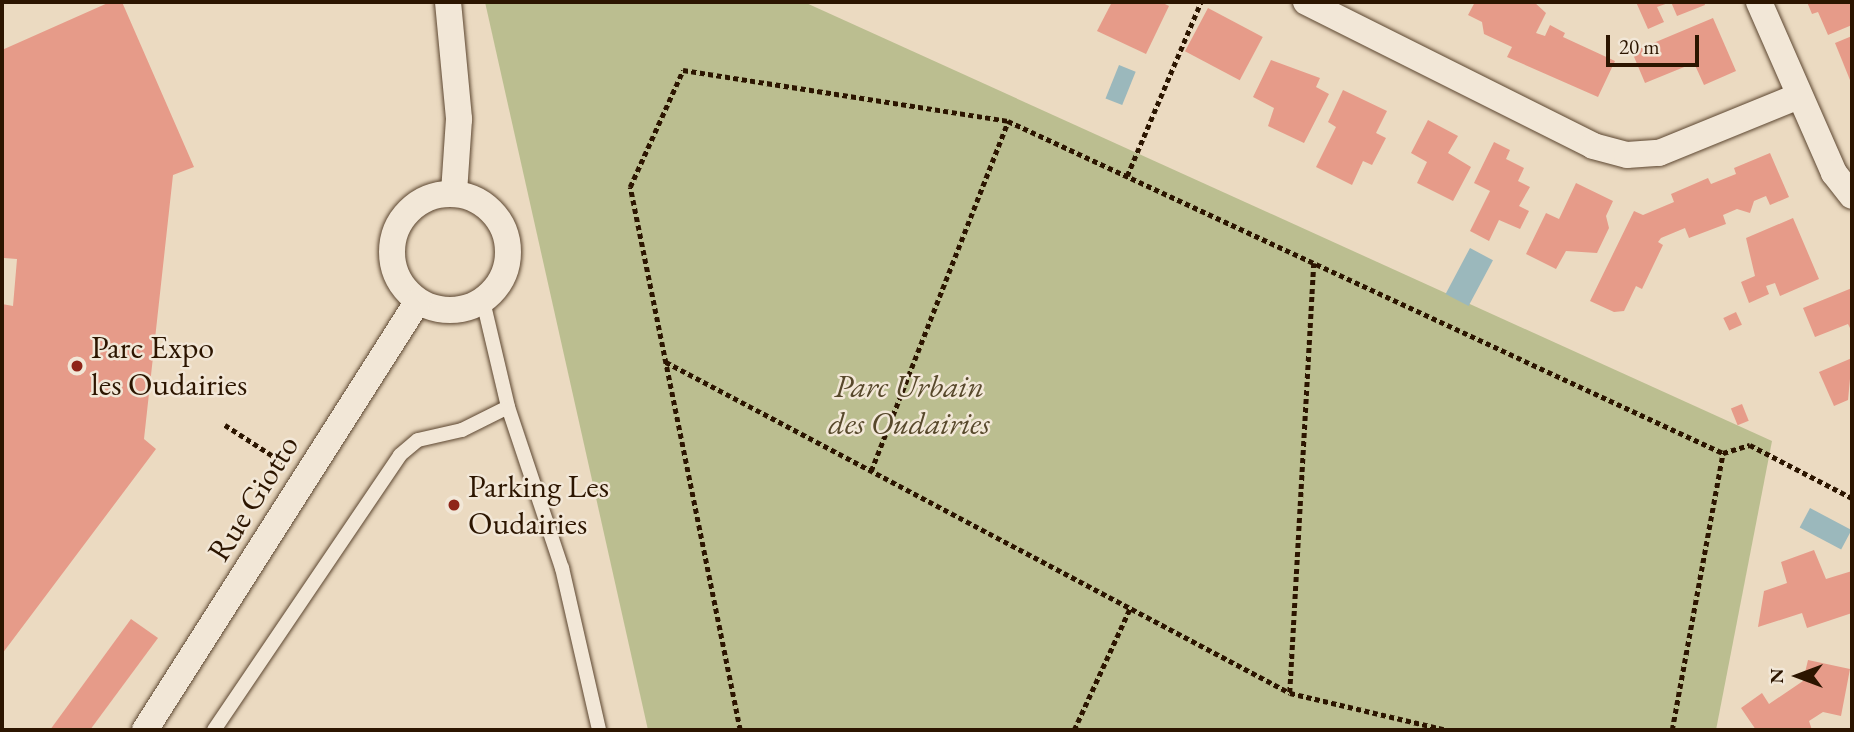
<!DOCTYPE html>
<style>
body{margin:0}
#map{position:relative;width:1854px;height:732px;overflow:hidden;background:#ebdac1;font-family:"EB Garamond",serif}
div>[style]{position:absolute}
[style*='--x']{left:calc(var(--x)*1px);top:calc(var(--y)*1px);width:calc(var(--w)*1px);rotate:calc(var(--a)*1deg)}
.green>*{inset:0;background:#bbbe90}
.water>*{inset:0;background:#9bb8bc;transform-origin:0 0}
.building>*{inset:0;background:#e69b89;transform-origin:0 0}
.path>*{height:4.5px;margin-top:-2.25px;transform-origin:0;background:repeating-linear-gradient(90deg,#2c1500 0 5px,transparent 0 8.5px)}
.roads{filter:drop-shadow(0 0 2px #5c4630) drop-shadow(0 0 2px #5c4630)}
.service>*{height:14px;margin:-7px;padding:0 7px;transform-origin:7px;border-radius:7px;background:#f2e7d7}
.minor>*{height:26px;margin:-13px;padding:0 13px;transform-origin:13px;border-radius:13px;background:#f2e7d7}
.minor>.ring{margin:-13px;padding:0;box-sizing:content-box;background:none;border:26px solid #f2e7d7;border-radius:50%}
.dots>*{width:19px;height:19px;translate:-50% -50%;box-sizing:border-box;border:4px solid #f2e7d7;border-radius:50%}
span{translate:-50% -50%;white-space:nowrap;text-align:center;line-height:1.15;-webkit-text-stroke:5px #f2e7d7;paint-order:stroke}
.poi-label{font-size:32px;color:#2c1500}
.left{translate:0 -50%;text-align:left}
.park-label{font-size:32px;color:#57482b;font-style:italic}
.street-label{font-size:32px;color:#2c1500}
.frame{position:absolute;inset:0;border:4px solid #2c1500;pointer-events:none}
.north{position:absolute;left:1763px;top:641px;width:70px;height:70px;-webkit-text-stroke:5px #f2e7d7;paint-order:stroke;rotate:270deg;font-size:19px;font-weight:700;line-height:28px;text-align:center;color:#2c1500}
.north::after{content:'';display:block;margin:auto;width:24px;height:32px;background:#2c1500;clip-path:polygon(50% 0,100% 100%,50% 72%,0 100%)}
.scale{position:absolute;left:1606px;top:35px;width:93px;height:32px;box-sizing:border-box;border:4px solid #2c1500;border-top:0;padding-left:9px;font-size:21px;line-height:24px;white-space:nowrap;color:#2c1500;-webkit-text-stroke:5px #f2e7d7;paint-order:stroke}
</style>
<div id="map">
<div class="green">
<i style="clip-path:polygon(485px 2px,804px 2px,1772px 441px,1716px 730px,648px 730px)"></i>
</div>
<div class="water">
<i style="left:1119px;top:65px;width:18px;height:36px;rotate:22deg"></i>
<i style="left:1470px;top:248px;width:26px;height:52px;rotate:28deg"></i>
<i style="left:1810px;top:508px;width:47px;height:22px;rotate:28deg"></i>
</div>
<div class="building">
<i style="clip-path:polygon(110px 2px,122px 2px,194px 167px,173px 175px,144px 439px,156px 449px,2px 654px,2px 304px,13px 306px,17px 259px,4px 258px,2px 253px,2px 50px)"></i>
<i style="clip-path:polygon(1112px 2px,1161px 2px,1169px 6px,1146px 54px,1097px 31px)"></i>
<i style="clip-path:polygon(1475px 2px,1534px 2px,1546px 13px,1536px 33px,1545px 36px,1550px 25px,1565px 33px,1563px 37px,1615px 61px,1598px 97px,1507px 57px,1512px 47px,1484px 34px,1482px 22px,1468px 15px)"></i>
<i style="clip-path:polygon(1636px 2px,1704px 2px,1705px 5px,1677px 16px,1671px 2px,1657px 7px,1664px 22px,1648px 29px)"></i>
<i style="clip-path:polygon(1807px 2px,1852px 2px,1852px 25px,1828px 35px,1818px 12px,1812px 14px)"></i>
<i style="left:1208px;top:8px;width:62px;height:49px;rotate:28deg"></i>
<i style="clip-path:polygon(1713px 18px,1736px 71px,1704px 85px,1694px 63px,1645px 83px,1632px 52px)"></i>
<i style="clip-path:polygon(1852px 36px,1852px 85px,1835px 43px)"></i>
<i style="clip-path:polygon(1271px 60px,1320px 78px,1316px 87px,1329px 94px,1304px 143px,1268px 126px,1274px 108px,1253px 97px)"></i>
<i style="clip-path:polygon(1343px 90px,1387px 111px,1376px 133px,1386px 138px,1372px 165px,1363px 161px,1352px 185px,1316px 167px,1336px 127px,1328px 122px)"></i>
<i style="clip-path:polygon(1428px 120px,1458px 136px,1448px 153px,1471px 167px,1453px 201px,1417px 183px,1427px 162px,1411px 153px)"></i>
<i style="clip-path:polygon(1494px 142px,1510px 150px,1506px 159px,1524px 168px,1518px 181px,1530px 187px,1519px 206px,1529px 211px,1520px 229px,1499px 220px,1489px 241px,1470px 231px,1490px 191px,1474px 183px)"></i>
<i style="clip-path:polygon(1770px 153px,1789px 197px,1770px 205px,1766px 196px,1754px 201px,1750px 213px,1737px 209px,1723px 215px,1726px 224px,1689px 238px,1685px 228px,1661px 238px,1658px 242px,1663px 245px,1642px 289px,1636px 286px,1624px 311px,1614px 312px,1590px 301px,1634px 211px,1643px 215px,1674px 202px,1671px 194px,1708px 178px,1711px 184px,1736px 174px,1734px 168px)"></i>
<i style="clip-path:polygon(1576px 183px,1613px 201px,1606px 216px,1609px 228px,1597px 253px,1566px 251px,1556px 269px,1526px 254px,1546px 213px,1559px 219px)"></i>
<i style="clip-path:polygon(1793px 218px,1819px 279px,1780px 296px,1775px 283px,1766px 286px,1769px 294px,1749px 303px,1741px 282px,1755px 276px,1746px 238px)"></i>
<i style="clip-path:polygon(1852px 288px,1852px 332px,1848px 324px,1815px 337px,1803px 308px)"></i>
<i style="left:1736px;top:312px;width:14px;height:14px;rotate:65deg"></i>
<i style="clip-path:polygon(1852px 358px,1848px 400px,1834px 406px,1819px 372px)"></i>
<i style="left:1742px;top:404px;width:18px;height:12px;rotate:68deg"></i>
<i style="clip-path:polygon(1814px 550px,1826px 579px,1852px 571px,1852px 613px,1807px 628px,1802px 613px,1758px 627px,1764px 591px,1787px 583px,1781px 562px)"></i>
<i style="clip-path:polygon(131px 619px,158px 638px,90px 730px,50px 730px)"></i>
<i style="clip-path:polygon(1808px 660px,1850px 669px,1841px 716px,1823px 712px,1809px 721px,1812px 730px,1756px 730px,1741px 708px,1762px 693px,1769px 704px,1803px 681px)"></i>
</div>
<div class="path">
<i style="--x:740;--y:2;--w:7;--a:0"></i>
<i style="--x:1127;--y:176;--w:189;--a:-67"></i>
<i style="--x:1314;--y:263;--w:431;--a:93.2"></i>
<i style="--x:1290;--y:693;--w:160;--a:13.3"></i>
<i style="--x:666;--y:362;--w:706;--a:27.94"></i>
<i style="--x:225;--y:425;--w:70;--a:32.8"></i>
<i style="--x:871;--y:471;--w:376;--a:-68.6"></i>
<i style="--x:740;--y:730;--w:554;--a:-101.45"></i>
<i style="--x:630;--y:187;--w:128;--a:-65.6"></i>
<i style="--x:683;--y:70;--w:329;--a:8.9"></i>
<i style="--x:1008;--y:121;--w:788;--a:24.91"></i>
<i style="--x:1074;--y:730;--w:134;--a:-65.3"></i>
<i style="--x:1672;--y:730;--w:282;--a:-79.6"></i>
<i style="--x:1723;--y:453;--w:28;--a:-17"></i>
<i style="--x:1750;--y:445;--w:115;--a:27.5"></i>
</div>
<div class="roads">
<div class="service">
<i style="--x:483;--y:301;--w:109;--a:76.7"></i>
<i style="--x:214;--y:730;--w:332;--a:-55.9"></i>
<i style="--x:400;--y:455;--w:23;--a:-40"></i>
<i style="--x:418;--y:440;--w:45;--a:-12.8"></i>
<i style="--x:462;--y:430;--w:51;--a:-26.6"></i>
<i style="--x:508;--y:407;--w:170;--a:71.5"></i>
<i style="--x:562;--y:568;--w:166;--a:77.1"></i>
</div>
<div class="minor">
<i style="--x:448;--y:2;--w:118;--a:84.6"></i>
<i style="--x:459;--y:119;--w:73;--a:93.9"></i>
<i style="--x:1306;--y:2;--w:321;--a:26.6"></i>
<i style="--x:1593;--y:146;--w:35;--a:15"></i>
<i style="--x:1627;--y:155;--w:32;--a:-4"></i>
<i style="--x:1659;--y:153;--w:151;--a:-22.2"></i>
<i style="--x:1759;--y:2;--w:187;--a:66.3"></i>
<i style="--x:1834;--y:173;--w:29;--a:52"></i>
<i class="ring" style="left:392px;top:194px;width:90px;height:90px"></i>
<i style="--x:145;--y:730;--w:508;--a:-57.53"></i>
</div>
</div>
<div class="dots">
<i style="left:77px;top:366px;background:#8f2418"></i>
<i style="left:454px;top:505px;background:#8f2418"></i>
</div>
<div class="poi-label">
<span class="left" style="left:91px;top:366px">Parc Expo<br>les Oudairies</span>
<span class="left" style="left:468px;top:505px">Parking Les<br>Oudairies</span>
</div>
<div class="park-label">
<span style="left:909px;top:405px">Parc Urbain<br>des Oudairies</span>
</div>
<div class="street-label">
<span style="left:253px;top:498px;rotate:-58deg">Rue Giotto</span>
</div>
<div class="frame"></div>
<div class="north">N</div>
<div class="scale">20 m</div>
</div>
